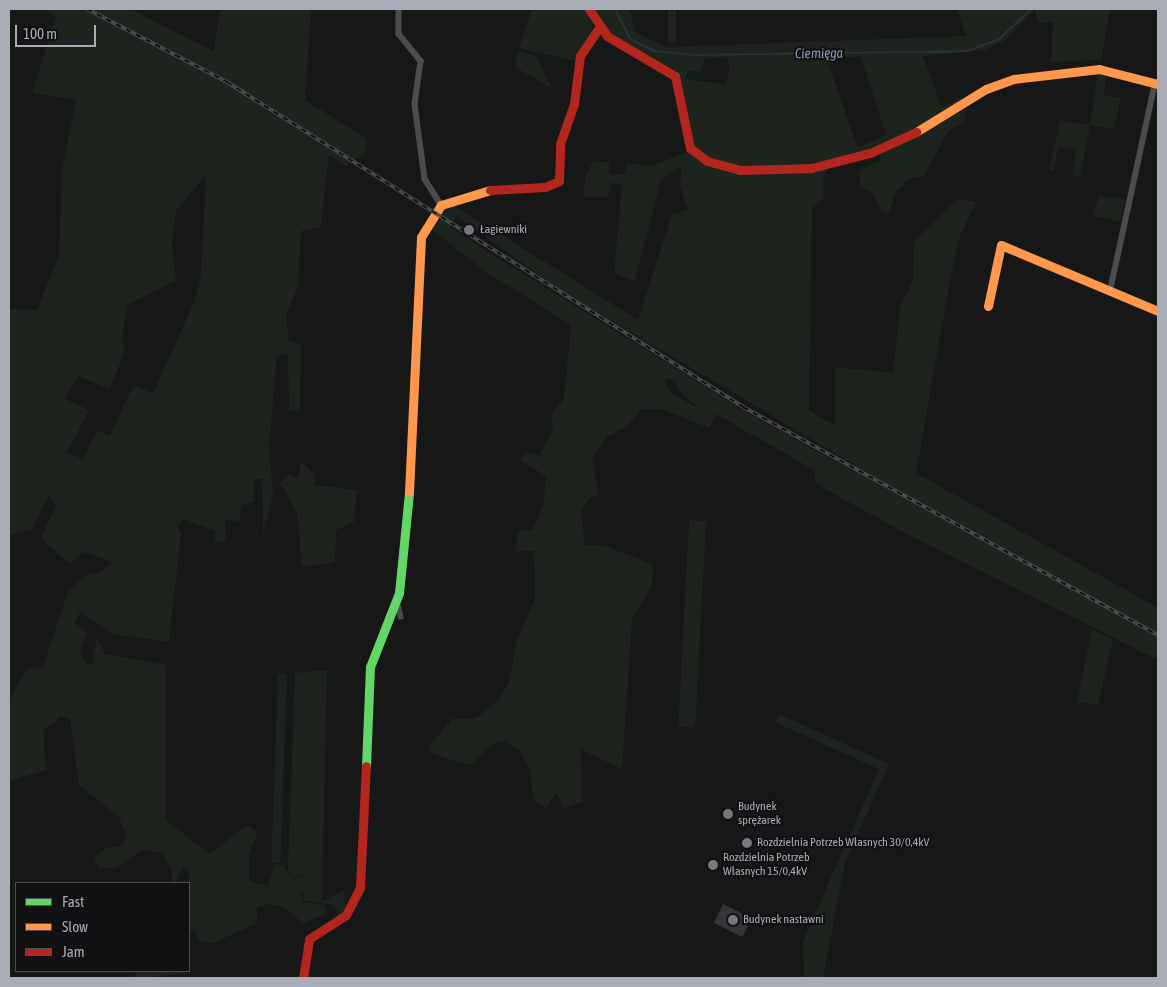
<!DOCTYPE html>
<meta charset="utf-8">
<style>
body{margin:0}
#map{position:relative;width:1167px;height:987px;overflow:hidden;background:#171717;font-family:"Asap Condensed",sans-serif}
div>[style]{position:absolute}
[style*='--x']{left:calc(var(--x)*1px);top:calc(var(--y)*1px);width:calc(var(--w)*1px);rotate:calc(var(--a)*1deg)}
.green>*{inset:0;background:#1d241e;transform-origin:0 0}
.stream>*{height:2px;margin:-1px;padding:0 1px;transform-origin:1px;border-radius:1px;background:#2a3239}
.building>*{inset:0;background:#353536;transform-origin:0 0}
.street>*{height:5.5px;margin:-2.75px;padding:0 2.75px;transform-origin:2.75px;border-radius:2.75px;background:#4b4c50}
.fast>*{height:9px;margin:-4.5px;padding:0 4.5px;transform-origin:4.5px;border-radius:4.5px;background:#63d668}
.slow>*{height:9px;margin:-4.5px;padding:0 4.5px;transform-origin:4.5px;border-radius:4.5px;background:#ff974d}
.jam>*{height:9px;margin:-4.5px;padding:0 4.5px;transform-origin:4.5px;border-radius:4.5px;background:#b3261e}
.rail>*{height:4px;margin-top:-2px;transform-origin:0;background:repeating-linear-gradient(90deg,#111113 0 5.5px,#4b4c4f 0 11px);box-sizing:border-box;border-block:1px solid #4b4c4f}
.dots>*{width:14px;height:14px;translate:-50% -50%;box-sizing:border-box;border:2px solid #111113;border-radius:50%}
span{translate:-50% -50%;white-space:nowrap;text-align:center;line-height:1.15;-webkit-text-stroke:4.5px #111113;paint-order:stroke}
.poi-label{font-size:12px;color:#a8adb8}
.left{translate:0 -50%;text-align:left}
.water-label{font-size:14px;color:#7f9bb3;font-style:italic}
.frame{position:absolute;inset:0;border:10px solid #a8adb8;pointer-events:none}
.legend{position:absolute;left:15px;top:882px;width:175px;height:90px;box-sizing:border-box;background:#111113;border:1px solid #4d4f55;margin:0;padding:6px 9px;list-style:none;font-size:15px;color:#a8adb8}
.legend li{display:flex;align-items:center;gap:10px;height:25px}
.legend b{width:25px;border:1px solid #4d4f55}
.scale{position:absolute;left:15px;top:25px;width:81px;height:22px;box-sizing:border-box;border:2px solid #a8adb8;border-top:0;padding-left:6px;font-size:15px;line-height:18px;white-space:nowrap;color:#a8adb8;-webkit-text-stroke:4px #111113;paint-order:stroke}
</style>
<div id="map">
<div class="green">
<i style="clip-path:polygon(evenodd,43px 9px,130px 9px,214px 51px,220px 9px,311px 9px,305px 100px,367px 139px,365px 154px,345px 166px,329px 155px,321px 227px,301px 231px,298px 286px,286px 315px,289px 340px,301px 346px,300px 411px,289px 410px,288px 355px,277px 356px,269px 446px,273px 495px,263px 534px,262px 479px,254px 479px,254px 502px,241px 506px,240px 521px,225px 520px,226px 541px,215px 542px,215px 531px,184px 519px,177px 526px,181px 535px,169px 642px,113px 634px,80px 612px,75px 623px,87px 632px,80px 653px,86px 663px,92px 664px,97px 638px,105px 654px,166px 665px,166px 820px,209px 854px,248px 825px,257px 833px,249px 854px,249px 881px,268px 886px,275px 864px,284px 866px,291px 878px,301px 876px,315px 887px,302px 875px,291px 877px,288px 869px,295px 673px,327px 670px,322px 901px,344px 891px,346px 914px,339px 917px,334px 905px,304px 901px,303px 894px,311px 888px,301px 894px,303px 902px,325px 905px,327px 914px,303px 923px,283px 907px,266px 904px,257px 908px,257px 923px,213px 943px,200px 941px,194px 930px,189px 931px,189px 869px,182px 868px,177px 882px,171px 883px,172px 870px,162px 853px,143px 849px,116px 868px,100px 869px,94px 858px,105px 849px,122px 845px,127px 838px,119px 817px,79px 785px,70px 720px,61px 716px,43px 731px,46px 770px,9px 781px,9px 701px,27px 669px,43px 666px,68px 592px,85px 575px,99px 573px,113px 562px,83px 552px,70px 564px,48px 545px,41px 537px,56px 506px,49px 495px,32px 530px,9px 535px,9px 309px,37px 310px,59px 255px,62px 171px,76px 100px,32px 93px,56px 16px,43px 9px,206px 175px,201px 274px,194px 303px,153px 393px,133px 386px,110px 435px,97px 431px,83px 459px,67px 453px,89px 410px,65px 399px,78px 376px,110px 389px,125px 351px,122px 340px,127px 305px,176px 281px,172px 246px,176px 211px,206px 175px)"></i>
<i style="clip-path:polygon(532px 9px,586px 9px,593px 29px,576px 61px,519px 48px)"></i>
<i style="clip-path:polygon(evenodd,591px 9px,629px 9px,636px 33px,667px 47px,966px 36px,957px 9px,1110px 9px,1101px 60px,1051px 62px,1053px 22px,1038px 23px,1035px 10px,1005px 40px,985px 50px,923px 56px,942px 108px,961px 97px,967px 99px,879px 148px,830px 162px,823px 179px,824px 197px,812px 209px,809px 411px,835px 425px,835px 367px,893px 373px,900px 308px,913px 280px,914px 241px,958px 199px,976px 202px,960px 236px,950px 280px,916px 473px,1158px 608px,1158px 660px,903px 532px,823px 488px,815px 481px,814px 470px,716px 414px,709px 428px,662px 409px,642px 409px,627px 426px,607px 437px,592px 458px,599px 495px,588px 499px,581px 513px,585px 545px,605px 546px,653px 564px,652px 585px,632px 619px,622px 769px,581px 749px,582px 802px,564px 808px,556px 793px,546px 809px,534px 801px,529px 766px,519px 750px,504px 741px,492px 744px,471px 765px,432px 754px,427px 749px,452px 719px,475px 719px,499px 700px,509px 683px,516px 643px,535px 599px,534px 551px,515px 551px,518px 531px,533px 529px,543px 506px,546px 476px,520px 460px,527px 452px,540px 455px,553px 429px,551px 414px,564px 399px,571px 325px,488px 273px,428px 227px,441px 205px,450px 203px,638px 320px,672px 214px,688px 210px,680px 186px,682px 166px,661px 180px,635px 281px,614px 273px,622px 184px,611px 183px,608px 197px,583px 197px,586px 174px,594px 161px,609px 162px,610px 174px,625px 174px,627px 164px,652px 165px,695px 150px,686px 136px,678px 72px,606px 32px,591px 9px,726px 57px,730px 65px,726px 84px,685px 79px,688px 71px,701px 72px,705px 59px,726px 57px,591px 9px,842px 57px,861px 57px,886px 135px,857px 147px,827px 59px,842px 57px,591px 9px,444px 207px,557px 288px,855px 465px,853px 471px,749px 414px,472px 242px,450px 227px,456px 216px,444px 207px,591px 9px,665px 378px,677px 381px,677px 389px,700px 409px,676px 396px,666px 387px,665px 378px)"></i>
<i style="left:668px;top:9px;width:8px;height:33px"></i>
<i style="clip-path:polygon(518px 51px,536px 56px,552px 89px,515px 67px)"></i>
<i style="clip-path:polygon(1098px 73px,1106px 74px,1104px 96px,1121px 97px,1114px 129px,1090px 125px,1080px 176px,1072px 175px,1076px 150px,1058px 147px,1054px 171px,1049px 170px,1060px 121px,1090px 125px)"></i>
<i style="clip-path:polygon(967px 108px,964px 122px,948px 132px,924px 176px,911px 178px,896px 191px,889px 213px,882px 212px,872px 193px,860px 186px,860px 170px,880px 161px,880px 152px)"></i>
<i style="clip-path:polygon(1099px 196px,1125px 199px,1120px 222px,1093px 216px)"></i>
<i style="clip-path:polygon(301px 462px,314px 474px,315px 485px,357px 490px,354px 522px,336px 530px,335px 563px,302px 566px,297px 513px,280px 483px,289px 474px,298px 478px)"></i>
<i style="left:706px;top:521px;width:207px;height:17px;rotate:93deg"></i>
<i style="clip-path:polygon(1092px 629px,1113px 640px,1098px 705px,1077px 702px)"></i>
<i style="left:287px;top:674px;width:189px;height:9px;rotate:92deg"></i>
<i style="clip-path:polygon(779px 714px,889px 764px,845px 863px,823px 978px,804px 978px,803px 941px,879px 769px,781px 725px,776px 723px)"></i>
<i style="clip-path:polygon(136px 971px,185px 971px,185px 974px,134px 978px)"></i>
</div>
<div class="stream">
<i style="--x:615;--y:9;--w:34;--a:63"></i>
<i style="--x:630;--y:39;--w:27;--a:27"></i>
<i style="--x:654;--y:51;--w:39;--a:6"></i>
<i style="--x:693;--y:55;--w:274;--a:-0.8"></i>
<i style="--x:967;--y:51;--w:33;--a:-20"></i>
<i style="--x:998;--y:40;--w:45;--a:-43.2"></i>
</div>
<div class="building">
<i style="left:723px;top:904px;width:32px;height:21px;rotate:26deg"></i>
</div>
<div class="street">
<i style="--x:399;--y:9;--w:25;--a:90"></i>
<i style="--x:399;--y:34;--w:35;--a:51"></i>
<i style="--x:421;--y:61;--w:43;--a:97.9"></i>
<i style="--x:415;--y:104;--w:76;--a:82.4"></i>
<i style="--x:425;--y:179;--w:31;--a:58"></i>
<i style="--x:1110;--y:291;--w:213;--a:-77.8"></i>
<i style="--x:397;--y:600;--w:17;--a:77"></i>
</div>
<div class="fast">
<i style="--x:366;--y:766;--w:99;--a:-87.7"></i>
<i style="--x:370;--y:667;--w:79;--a:-68.6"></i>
<i style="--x:399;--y:593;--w:101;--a:-84.3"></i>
</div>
<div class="slow">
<i style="--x:916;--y:132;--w:82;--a:-31.6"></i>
<i style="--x:986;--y:89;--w:30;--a:-20"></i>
<i style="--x:1014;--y:79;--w:86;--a:-6.7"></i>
<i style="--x:1099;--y:69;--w:61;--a:14.3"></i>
<i style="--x:988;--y:306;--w:62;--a:-78"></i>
<i style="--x:1001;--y:245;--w:170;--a:22.8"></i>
<i style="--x:409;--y:492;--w:255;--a:-87.3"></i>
<i style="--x:421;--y:237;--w:38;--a:-58"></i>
<i style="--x:441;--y:205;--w:51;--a:-17"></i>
</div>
<div class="jam">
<i style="--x:589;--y:9;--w:32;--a:56"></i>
<i style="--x:607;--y:36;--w:79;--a:30.5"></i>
<i style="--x:675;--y:76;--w:74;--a:78.2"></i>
<i style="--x:690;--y:148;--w:21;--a:37"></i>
<i style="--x:707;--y:161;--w:34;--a:15"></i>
<i style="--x:740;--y:170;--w:71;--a:-1.6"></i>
<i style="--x:811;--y:168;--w:61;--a:-14.3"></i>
<i style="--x:870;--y:153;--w:51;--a:-24.5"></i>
<i style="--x:490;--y:190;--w:55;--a:-3.1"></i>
<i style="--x:545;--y:187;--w:15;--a:-23"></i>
<i style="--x:559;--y:181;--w:37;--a:-88"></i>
<i style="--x:560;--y:144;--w:42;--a:-70.7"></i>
<i style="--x:574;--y:104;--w:48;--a:-82.9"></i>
<i style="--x:580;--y:56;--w:34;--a:-56"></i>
<i style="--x:303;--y:978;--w:39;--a:-81"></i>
<i style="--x:309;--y:939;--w:44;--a:-33"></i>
<i style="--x:346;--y:915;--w:31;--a:-63"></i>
<i style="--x:360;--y:887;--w:121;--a:-87.2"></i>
</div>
<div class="rail">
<i style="--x:87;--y:9;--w:158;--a:27.5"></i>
<i style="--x:227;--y:82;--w:610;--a:32.2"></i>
<i style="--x:743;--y:407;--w:474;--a:28.8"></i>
</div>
<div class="dots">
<i style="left:469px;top:230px;background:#757880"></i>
<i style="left:728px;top:814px;background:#757880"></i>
<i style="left:747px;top:843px;background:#757880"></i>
<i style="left:713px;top:865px;background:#757880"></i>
<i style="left:733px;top:920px;background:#757880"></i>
</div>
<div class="poi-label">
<span class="left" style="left:480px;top:230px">Łagiewniki</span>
<span class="left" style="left:738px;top:814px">Budynek<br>sprężarek</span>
<span class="left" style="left:757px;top:843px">Rozdzielnia Potrzeb Własnych 30/0,4kV</span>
<span class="left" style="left:723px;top:865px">Rozdzielnia Potrzeb<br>Własnych 15/0,4kV</span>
<span class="left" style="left:743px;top:920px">Budynek nastawni</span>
</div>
<div class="water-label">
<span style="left:819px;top:53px;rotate:-1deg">Ciemięga</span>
</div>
<div class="frame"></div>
<ul class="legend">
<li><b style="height:6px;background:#63d668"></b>Fast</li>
<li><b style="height:6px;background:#ff974d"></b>Slow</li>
<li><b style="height:6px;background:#b3261e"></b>Jam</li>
</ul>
<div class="scale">100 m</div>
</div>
